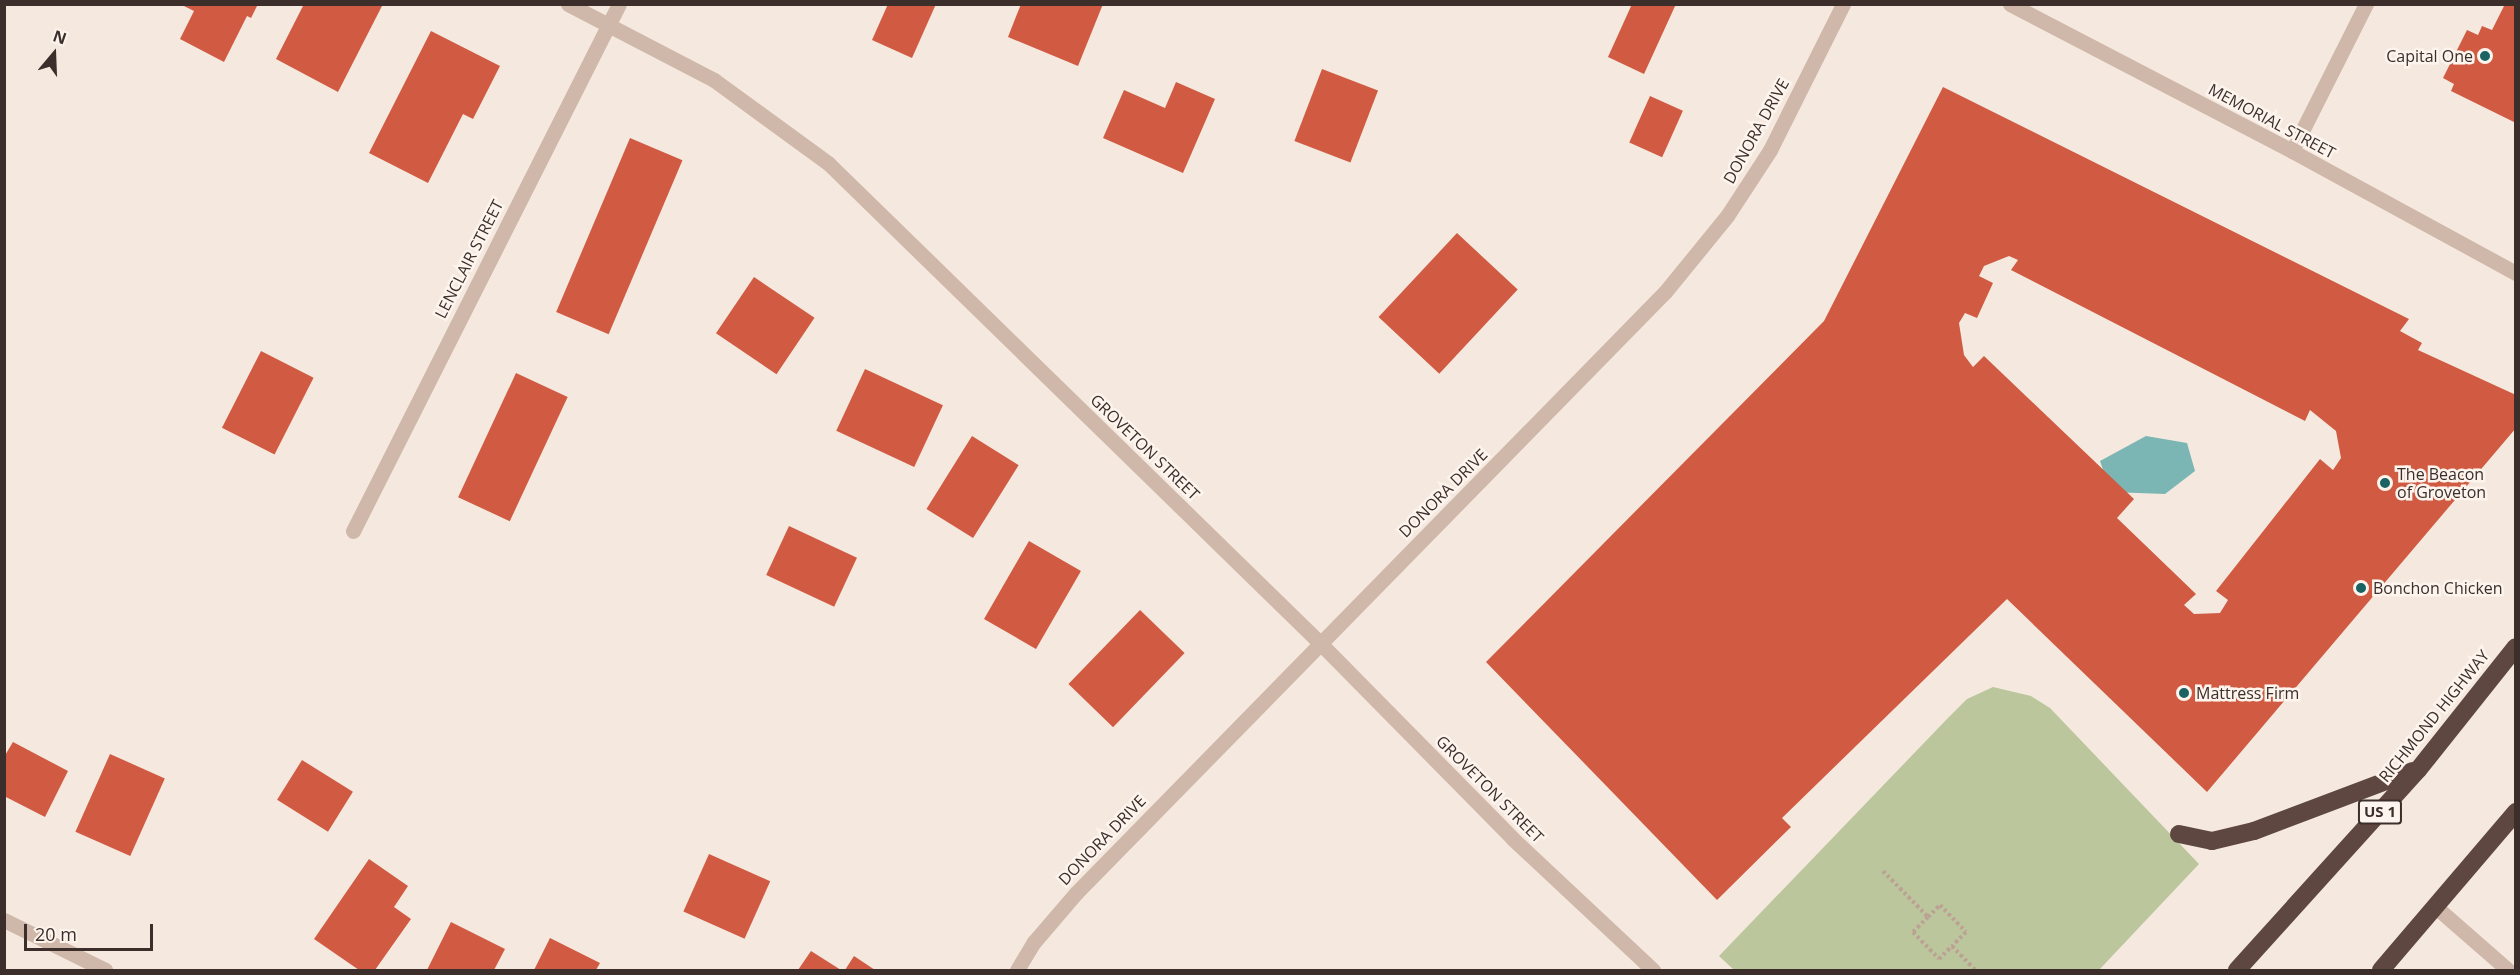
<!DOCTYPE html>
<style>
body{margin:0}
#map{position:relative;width:2520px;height:975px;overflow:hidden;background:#f5e9df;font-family:"Open Sans",sans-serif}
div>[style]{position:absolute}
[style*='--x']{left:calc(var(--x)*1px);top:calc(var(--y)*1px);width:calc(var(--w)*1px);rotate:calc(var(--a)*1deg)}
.green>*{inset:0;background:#bbc69d}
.water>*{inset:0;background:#7bb5b4}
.building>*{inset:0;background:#d05b42;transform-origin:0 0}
.path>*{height:4px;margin-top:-2px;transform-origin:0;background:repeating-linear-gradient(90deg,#bba293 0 3px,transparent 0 6px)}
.minor>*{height:15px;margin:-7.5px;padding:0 7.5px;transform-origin:7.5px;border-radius:7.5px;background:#cfb8aa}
.highway>*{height:18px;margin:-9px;padding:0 9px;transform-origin:9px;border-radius:9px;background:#5e4740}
.dots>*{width:16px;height:16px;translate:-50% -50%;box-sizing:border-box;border:3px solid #fcf4ed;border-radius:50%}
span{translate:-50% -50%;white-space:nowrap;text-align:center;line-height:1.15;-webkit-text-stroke:5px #fcf4ed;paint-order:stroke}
.shield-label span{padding:2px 4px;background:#fcf4ed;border:2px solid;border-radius:4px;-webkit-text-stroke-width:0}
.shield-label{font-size:15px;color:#3c2e2a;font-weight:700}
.poi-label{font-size:16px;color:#3c2e2a}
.right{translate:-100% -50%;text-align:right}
.left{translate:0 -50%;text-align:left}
.street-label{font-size:16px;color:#3c2e2a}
.frame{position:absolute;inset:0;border:6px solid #3c2e2a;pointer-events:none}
.north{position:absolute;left:24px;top:24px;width:60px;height:60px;-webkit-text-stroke:4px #fcf4ed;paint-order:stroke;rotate:19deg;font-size:16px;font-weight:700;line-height:24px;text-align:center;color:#3c2e2a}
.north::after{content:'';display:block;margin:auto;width:21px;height:27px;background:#3c2e2a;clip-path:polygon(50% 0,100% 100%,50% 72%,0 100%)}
.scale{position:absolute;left:24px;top:924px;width:129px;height:27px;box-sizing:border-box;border:3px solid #3c2e2a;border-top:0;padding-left:8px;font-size:18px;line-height:21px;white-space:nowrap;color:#3c2e2a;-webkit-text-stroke:4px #fcf4ed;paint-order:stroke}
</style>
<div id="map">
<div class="green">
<i style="clip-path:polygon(1993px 687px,2031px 696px,2050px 708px,2199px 864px,2099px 970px,1734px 970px,1719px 956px,1947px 719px,1967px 699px)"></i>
</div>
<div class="water">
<i style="clip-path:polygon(2146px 436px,2187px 443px,2195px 471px,2165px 494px,2111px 492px,2100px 461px)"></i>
</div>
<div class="building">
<i style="clip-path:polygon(180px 4px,258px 4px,251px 18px,247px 16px,224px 62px,180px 39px,194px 11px)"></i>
<i style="clip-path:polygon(304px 4px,383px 4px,338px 92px,276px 59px)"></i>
<i style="clip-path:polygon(888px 4px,936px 4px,912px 58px,872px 40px)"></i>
<i style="clip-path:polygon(1021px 4px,1103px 4px,1078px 66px,1008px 37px)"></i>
<i style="clip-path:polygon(1632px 4px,1676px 4px,1644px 74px,1608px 57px)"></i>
<i style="clip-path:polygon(2505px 4px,2516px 4px,2516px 123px,2451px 91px,2454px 84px,2443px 78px,2467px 30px,2478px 35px,2482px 26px,2492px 30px)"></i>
<i style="clip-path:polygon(431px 31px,500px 66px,473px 119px,463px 114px,428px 183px,369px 153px)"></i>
<i style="left:1322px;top:69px;width:60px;height:77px;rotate:21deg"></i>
<i style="clip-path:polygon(1176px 82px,1215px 99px,1183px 173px,1103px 138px,1124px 90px,1165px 108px)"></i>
<i style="clip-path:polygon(evenodd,1943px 87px,2409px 319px,2400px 331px,2422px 343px,2418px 350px,2516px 395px,2516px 428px,2207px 792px,2007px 599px,1782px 818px,1791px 827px,1717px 900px,1486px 662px,1824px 321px,1943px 87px,2009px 256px,2018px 260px,2011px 270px,2305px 421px,2310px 410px,2336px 431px,2341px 458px,2333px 470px,2320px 459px,2216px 591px,2228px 600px,2220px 613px,2194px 614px,2184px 605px,2196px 594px,2117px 518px,2134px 499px,1984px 356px,1973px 367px,1964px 355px,1959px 323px,1965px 313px,1977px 318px,1993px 283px,1979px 276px,1984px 266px,2009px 256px)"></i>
<i style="left:1650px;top:96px;width:36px;height:51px;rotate:24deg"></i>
<i style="left:630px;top:138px;width:57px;height:189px;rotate:23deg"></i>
<i style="left:1457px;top:233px;width:83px;height:115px;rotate:43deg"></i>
<i style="left:754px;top:277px;width:73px;height:68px;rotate:34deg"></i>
<i style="left:261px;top:351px;width:59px;height:86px;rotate:27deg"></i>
<i style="left:865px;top:369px;width:86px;height:68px;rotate:25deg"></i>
<i style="left:516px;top:373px;width:57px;height:137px;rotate:25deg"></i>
<i style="left:972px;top:436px;width:55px;height:86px;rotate:32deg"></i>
<i style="left:789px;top:526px;width:75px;height:54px;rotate:25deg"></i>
<i style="left:1029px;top:541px;width:60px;height:90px;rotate:30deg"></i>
<i style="left:1140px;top:610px;width:62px;height:103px;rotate:44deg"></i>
<i style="clip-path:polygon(13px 742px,68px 771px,45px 817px,4px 796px,4px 757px)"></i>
<i style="left:110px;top:754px;width:60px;height:85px;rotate:24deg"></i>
<i style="left:302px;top:760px;width:60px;height:47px;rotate:32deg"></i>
<i style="left:709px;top:854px;width:67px;height:63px;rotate:24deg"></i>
<i style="clip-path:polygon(369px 859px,408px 886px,394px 907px,411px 919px,375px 970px,359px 970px,314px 939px)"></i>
<i style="clip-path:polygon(451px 922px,505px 949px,494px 970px,427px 970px)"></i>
<i style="clip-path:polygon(550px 938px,600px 963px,596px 970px,534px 970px)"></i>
<i style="clip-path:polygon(811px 951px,841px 970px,798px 970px)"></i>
<i style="clip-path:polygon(854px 956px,875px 970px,845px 970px)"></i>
</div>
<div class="path">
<i style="--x:1883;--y:871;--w:64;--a:45.6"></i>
<i style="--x:1928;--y:917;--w:21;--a:135"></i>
<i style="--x:1913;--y:932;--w:37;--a:46"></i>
<i style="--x:1939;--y:959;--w:18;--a:-45"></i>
<i style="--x:1928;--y:917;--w:17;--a:-45"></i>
<i style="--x:1940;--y:905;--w:37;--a:46"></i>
<i style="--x:1966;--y:932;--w:20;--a:135"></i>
<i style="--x:1952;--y:946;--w:33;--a:46"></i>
</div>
<div class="minor">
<i style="--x:568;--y:4;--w:165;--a:27.5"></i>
<i style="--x:714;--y:80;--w:142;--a:36.1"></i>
<i style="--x:829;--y:164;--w:685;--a:44.29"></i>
<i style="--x:1319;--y:642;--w:276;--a:45.4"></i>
<i style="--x:1513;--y:839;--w:192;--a:43.1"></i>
<i style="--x:2010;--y:4;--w:318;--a:27.5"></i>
<i style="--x:2292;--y:151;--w:255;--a:28.6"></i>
<i style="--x:2292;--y:151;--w:165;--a:-63.3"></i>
<i style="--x:353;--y:531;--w:590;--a:-63.22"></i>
<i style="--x:2437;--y:908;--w:94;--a:41.1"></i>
<i style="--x:4;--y:920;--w:113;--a:26.3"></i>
<i style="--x:1017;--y:970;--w:33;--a:-59"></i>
<i style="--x:1034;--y:942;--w:65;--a:-49.4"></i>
<i style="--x:1076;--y:893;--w:841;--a:-45.58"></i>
<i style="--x:1665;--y:292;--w:98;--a:-50.8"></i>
<i style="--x:1727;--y:216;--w:79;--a:-56.9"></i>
<i style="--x:1770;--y:150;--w:163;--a:-63.4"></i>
</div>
<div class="highway">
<i style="--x:2179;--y:834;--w:34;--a:12"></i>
<i style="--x:2212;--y:841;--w:43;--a:-13.4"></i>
<i style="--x:2254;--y:831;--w:170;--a:-20.7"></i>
<i style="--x:2237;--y:970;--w:270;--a:-47.9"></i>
<i style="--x:2418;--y:770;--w:157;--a:-51.5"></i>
<i style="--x:2381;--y:970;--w:208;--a:-49.5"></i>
</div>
<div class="dots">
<i style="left:2485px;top:56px;background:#1b6262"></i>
<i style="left:2385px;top:483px;background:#1b6262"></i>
<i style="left:2361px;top:588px;background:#1b6262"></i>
<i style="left:2184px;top:693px;background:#1b6262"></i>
</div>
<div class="shield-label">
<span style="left:2380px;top:812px">US 1</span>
</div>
<div class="poi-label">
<span class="right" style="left:2473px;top:56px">Capital One</span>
<span class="left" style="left:2397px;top:483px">The Beacon<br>of Groveton</span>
<span class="left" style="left:2373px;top:588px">Bonchon Chicken</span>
<span class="left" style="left:2196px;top:693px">Mattress Firm</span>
</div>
<div class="street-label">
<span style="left:2272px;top:121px;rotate:28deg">MEMORIAL STREET</span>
<span style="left:1756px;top:131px;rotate:-61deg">DONORA DRIVE</span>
<span style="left:469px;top:259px;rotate:-63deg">LENCLAIR STREET</span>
<span style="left:1145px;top:447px;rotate:44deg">GROVETON STREET</span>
<span style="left:1443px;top:493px;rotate:-45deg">DONORA DRIVE</span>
<span style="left:2434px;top:716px;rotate:-51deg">RICHMOND HIGHWAY</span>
<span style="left:1490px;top:789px;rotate:45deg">GROVETON STREET</span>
<span style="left:1102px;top:840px;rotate:-46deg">DONORA DRIVE</span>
</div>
<div class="frame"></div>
<div class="north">N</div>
<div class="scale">20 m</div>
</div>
